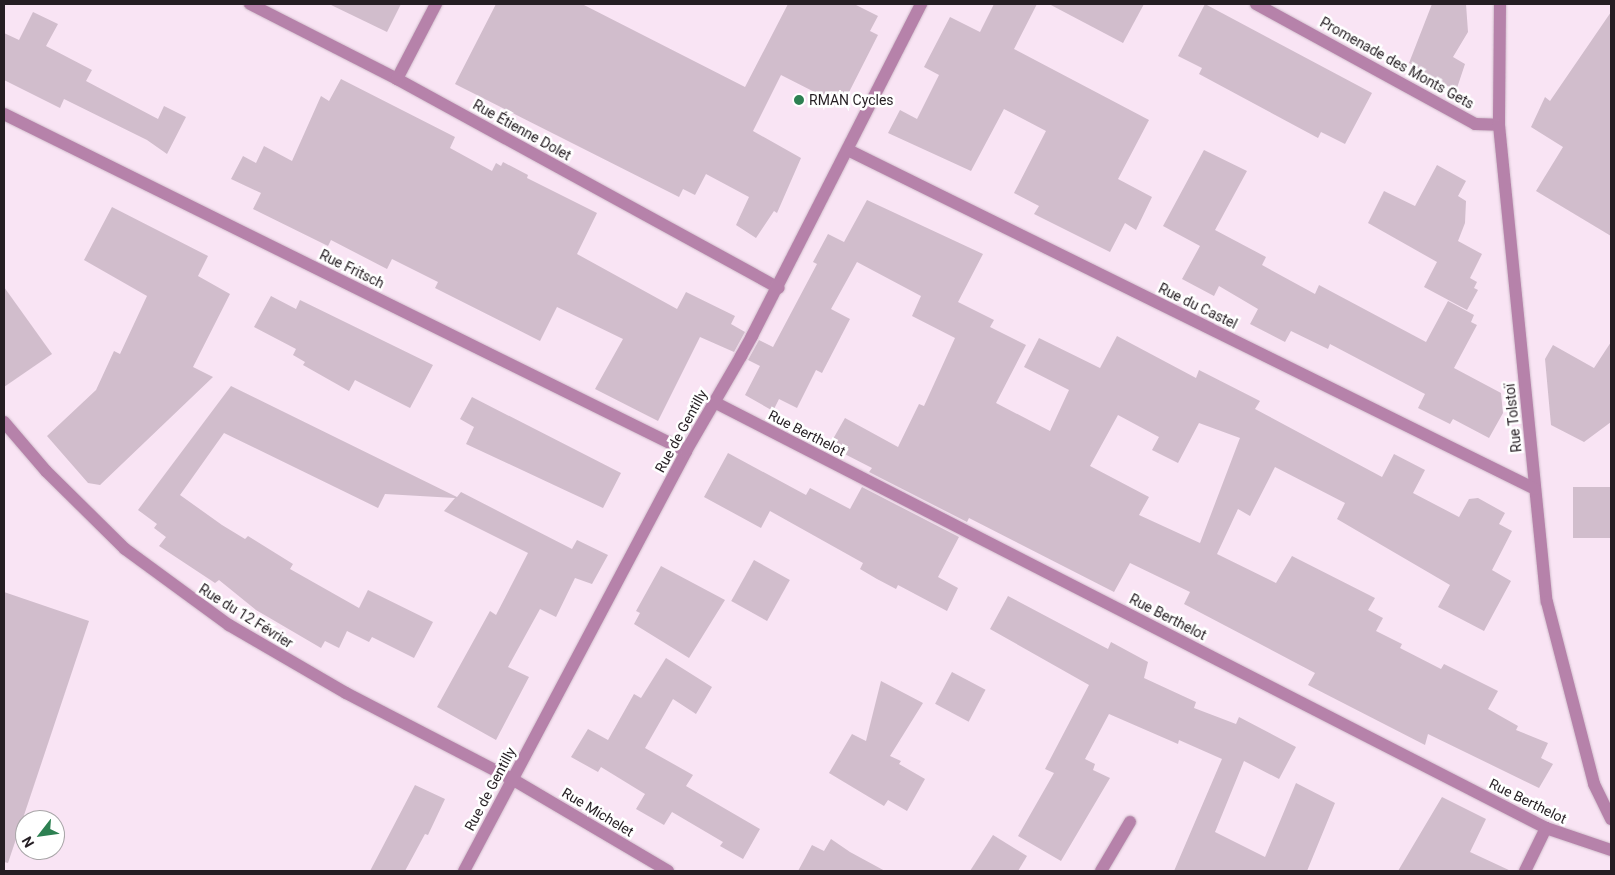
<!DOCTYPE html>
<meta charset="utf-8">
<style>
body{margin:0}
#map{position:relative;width:1615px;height:875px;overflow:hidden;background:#f9e4f4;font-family:Roboto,sans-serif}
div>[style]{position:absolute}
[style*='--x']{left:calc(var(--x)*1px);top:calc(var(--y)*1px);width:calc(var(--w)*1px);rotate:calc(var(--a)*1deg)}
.building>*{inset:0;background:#d1bdcc;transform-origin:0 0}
.roads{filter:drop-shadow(0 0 1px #d3c0ce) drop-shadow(0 0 1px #d3c0ce)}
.pedestrian>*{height:12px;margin:-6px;padding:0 6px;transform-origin:6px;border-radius:6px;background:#b682aa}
.minor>*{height:12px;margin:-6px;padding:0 6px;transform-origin:6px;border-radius:6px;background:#b682aa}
.dots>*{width:14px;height:14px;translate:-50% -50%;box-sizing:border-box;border:2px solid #fff;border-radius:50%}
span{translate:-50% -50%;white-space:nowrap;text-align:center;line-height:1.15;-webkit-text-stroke:5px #fff;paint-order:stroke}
.street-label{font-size:14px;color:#251e23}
.poi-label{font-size:14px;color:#251e23}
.left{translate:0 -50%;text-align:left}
.frame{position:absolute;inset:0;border:5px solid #251e23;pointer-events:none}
.north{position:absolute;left:15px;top:810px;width:50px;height:50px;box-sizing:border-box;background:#fff;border:1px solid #a8a5a7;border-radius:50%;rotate:240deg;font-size:14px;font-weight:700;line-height:20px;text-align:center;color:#251e23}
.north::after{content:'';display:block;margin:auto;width:18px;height:22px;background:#2d8052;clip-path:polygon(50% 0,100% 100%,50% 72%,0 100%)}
</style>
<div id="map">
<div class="building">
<i style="clip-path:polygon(329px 4px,401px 4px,387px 32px)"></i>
<i style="clip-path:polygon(496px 4px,582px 4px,745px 87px,788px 4px,854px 4px,878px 16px,870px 31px,878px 35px,842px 106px,781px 75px,753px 131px,801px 158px,777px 213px,774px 211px,756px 238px,736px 225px,749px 197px,706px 174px,695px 195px,683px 189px,679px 197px,455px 84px)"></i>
<i style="clip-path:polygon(994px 4px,1037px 4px,1014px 49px,1149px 120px,1118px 179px,1152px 197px,1136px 230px,1125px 223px,1110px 252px,1034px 214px,1039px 206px,1014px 193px,1046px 131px,1004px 109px,971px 171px,888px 133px,900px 110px,917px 119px,939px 75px,924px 67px,950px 17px,980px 32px)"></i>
<i style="clip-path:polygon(1049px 4px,1144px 4px,1123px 43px)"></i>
<i style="clip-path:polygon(1205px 4px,1372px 93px,1345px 144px,1321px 132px,1318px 138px,1199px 74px,1202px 68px,1178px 56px)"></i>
<i style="clip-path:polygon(1432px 4px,1466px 4px,1468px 32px,1453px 57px,1465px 64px,1456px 91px,1409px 63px)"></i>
<i style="clip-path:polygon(33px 12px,58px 24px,46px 46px,92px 70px,86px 81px,158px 119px,164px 106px,186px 117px,167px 154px,147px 140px,64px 99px,60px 108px,4px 80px,4px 33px,19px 40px)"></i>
<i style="clip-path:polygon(1611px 12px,1611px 236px,1536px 191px,1563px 147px,1531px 127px,1545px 97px,1550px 101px)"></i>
<i style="clip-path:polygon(341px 79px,455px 137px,450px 148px,492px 171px,496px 163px,501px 166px,503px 162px,528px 175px,527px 178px,597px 213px,577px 254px,677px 309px,686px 292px,735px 316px,731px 324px,745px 332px,734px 352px,700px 337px,658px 421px,595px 389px,623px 339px,557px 307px,540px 341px,435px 288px,438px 282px,392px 259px,387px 269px,331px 240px,328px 246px,253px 209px,261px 193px,231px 179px,243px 156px,256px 163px,264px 146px,292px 161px,321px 96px,329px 101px)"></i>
<i style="clip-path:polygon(1204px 150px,1247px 171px,1215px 230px,1266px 257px,1262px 265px,1315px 294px,1319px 285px,1426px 342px,1448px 301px,1474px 315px,1471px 322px,1477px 325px,1454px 368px,1501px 393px,1503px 413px,1489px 438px,1453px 419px,1450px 424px,1418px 408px,1425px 394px,1330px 344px,1328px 349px,1291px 331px,1285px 342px,1250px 324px,1258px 309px,1219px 286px,1214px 296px,1182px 279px,1200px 246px,1163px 226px)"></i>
<i style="clip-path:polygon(1437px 165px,1466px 181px,1458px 196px,1466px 201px,1465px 223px,1458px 241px,1482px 254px,1470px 278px,1477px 282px,1474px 288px,1478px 290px,1467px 310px,1424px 287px,1437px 262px,1368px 223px,1384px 191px,1415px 206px)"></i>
<i style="clip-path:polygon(evenodd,867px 200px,983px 254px,958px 302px,994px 320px,990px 327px,1026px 345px,996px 403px,1050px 431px,1069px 390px,1024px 367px,1039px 338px,1100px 368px,1117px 336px,1196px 378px,1199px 370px,1260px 401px,1255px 409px,1382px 477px,1394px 454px,1425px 470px,1413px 493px,1459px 517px,1469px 499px,1478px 498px,1505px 513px,1499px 524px,1512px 531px,1492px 570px,1511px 581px,1484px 631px,1438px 607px,1450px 585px,1337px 519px,1345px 503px,1275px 467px,1250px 516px,1238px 509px,1217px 554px,1276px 583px,1292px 556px,1375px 598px,1368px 610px,1383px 618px,1376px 631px,1402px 644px,1400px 648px,1441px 669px,1444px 664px,1498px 691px,1488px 709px,1518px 726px,1516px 730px,1548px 743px,1541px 758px,1553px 764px,1539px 788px,1428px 734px,1425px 745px,1308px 685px,1315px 673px,1184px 604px,1190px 592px,1130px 563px,1114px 592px,969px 518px,967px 522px,869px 472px,872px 468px,829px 446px,845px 418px,898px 447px,919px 404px,924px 406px,955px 338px,912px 316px,921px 296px,857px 262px,831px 309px,850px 319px,822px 373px,816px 370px,797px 408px,779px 399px,773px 411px,745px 395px,760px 366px,748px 360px,759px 340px,773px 347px,817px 264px,813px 262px,828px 234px,844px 242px,867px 200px,1118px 415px,1159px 437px,1152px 450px,1178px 463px,1199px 423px,1240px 438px,1200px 543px,1139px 515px,1149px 497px,1090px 466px,1118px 415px)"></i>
<i style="clip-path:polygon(112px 207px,208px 256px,198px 276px,230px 294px,193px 367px,213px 377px,100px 485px,88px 483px,47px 436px,96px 390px,114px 351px,120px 354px,147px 296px,84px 260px)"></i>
<i style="clip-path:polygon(4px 287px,52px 354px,4px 387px)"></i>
<i style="clip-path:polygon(271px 296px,296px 309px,300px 300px,433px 365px,410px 408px,355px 380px,349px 391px,303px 365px,305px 362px,293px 355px,296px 349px,254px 327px)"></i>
<i style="clip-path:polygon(1611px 342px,1611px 422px,1584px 442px,1551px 425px,1545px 359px,1553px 345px,1594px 368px)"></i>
<i style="clip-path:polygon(231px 386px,457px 497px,461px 492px,572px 549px,577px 540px,608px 555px,592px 584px,575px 578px,556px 617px,540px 609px,508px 667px,529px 677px,496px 740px,437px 707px,490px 611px,496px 615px,528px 553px,444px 511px,455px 498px,385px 494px,378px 508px,224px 433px,180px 495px,222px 525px,245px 539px,248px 536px,293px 564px,290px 569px,359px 608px,368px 590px,433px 622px,414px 658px,372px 637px,369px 642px,347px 631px,339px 648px,325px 641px,321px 648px,256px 610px,219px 580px,215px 583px,159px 546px,166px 537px,154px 528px,157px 524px,138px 510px)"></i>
<i style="clip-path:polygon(472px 397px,621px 473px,603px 508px,466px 444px,474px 427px,460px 419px)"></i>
<i style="clip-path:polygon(728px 453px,806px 495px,810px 488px,850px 509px,862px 487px,959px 537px,938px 577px,958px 588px,947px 611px,898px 585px,896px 589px,877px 579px,860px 569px,863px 563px,770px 511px,761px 528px,704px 497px)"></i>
<i style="left:1611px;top:487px;width:51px;height:38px;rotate:90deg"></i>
<i style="left:754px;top:560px;width:41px;height:47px;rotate:29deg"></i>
<i style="clip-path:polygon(661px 566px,725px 600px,689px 658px,634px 624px,640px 613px,636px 611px)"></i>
<i style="clip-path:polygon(4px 592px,89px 621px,8px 863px,4px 862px)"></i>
<i style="clip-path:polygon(1008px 596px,1108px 649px,1111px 642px,1148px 662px,1144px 678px,1196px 702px,1194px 708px,1236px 724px,1239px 717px,1296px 747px,1279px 779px,1244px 761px,1215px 832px,1265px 857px,1296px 783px,1335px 803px,1307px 871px,1174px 871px,1222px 759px,1179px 740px,1178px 744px,1109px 714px,1085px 759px,1095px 764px,1093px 770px,1110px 778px,1061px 861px,1018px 836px,1054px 773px,1045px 769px,1089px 685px,990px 629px)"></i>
<i style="clip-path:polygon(666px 658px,712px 687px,696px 714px,673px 699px,645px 748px,693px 775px,686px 786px,760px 829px,743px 859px,720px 846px,723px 842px,672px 812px,664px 825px,636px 809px,645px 794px,601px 767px,598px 772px,571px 757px,588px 729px,608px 740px,634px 694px,641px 698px)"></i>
<i style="left:952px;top:672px;width:38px;height:36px;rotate:28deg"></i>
<i style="clip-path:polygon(881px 681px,923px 703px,890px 756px,901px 761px,899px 764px,925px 779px,907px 811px,888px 800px,884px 806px,829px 773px,852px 734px,866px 741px)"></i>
<i style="clip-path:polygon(415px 785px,445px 799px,428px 835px,425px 834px,405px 871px,370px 871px)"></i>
<i style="clip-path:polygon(1442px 797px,1486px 819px,1470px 852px,1511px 871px,1398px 871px)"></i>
<i style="clip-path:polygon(993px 835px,1027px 856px,1018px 871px,970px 871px)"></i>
<i style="clip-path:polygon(831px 839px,850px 852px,885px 871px,798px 871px,812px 845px,824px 851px)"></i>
</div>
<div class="roads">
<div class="pedestrian">
<i style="--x:1256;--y:4;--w:250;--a:28.7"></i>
<i style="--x:1475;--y:124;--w:24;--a:2"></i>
<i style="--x:741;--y:356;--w:23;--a:-61"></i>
</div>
<div class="minor">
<i style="--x:250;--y:4;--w:165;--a:27"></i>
<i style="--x:397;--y:79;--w:435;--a:28.7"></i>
<i style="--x:1500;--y:4;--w:121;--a:90.5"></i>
<i style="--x:1499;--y:125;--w:479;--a:84.3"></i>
<i style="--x:1547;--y:602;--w:188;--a:75.5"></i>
<i style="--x:1594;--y:784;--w:39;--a:64"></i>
<i style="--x:397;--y:79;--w:85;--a:-62.5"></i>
<i style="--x:4;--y:114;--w:761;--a:26.3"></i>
<i style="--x:848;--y:150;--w:766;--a:26.26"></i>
<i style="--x:752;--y:336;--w:373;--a:-63"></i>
<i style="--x:714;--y:402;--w:935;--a:27.11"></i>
<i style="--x:1546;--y:828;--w:69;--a:18.7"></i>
<i style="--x:4;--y:422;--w:65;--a:49.4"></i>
<i style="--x:46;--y:471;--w:111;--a:44.6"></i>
<i style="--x:125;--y:549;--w:129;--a:36.2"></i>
<i style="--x:229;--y:625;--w:135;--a:30.2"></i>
<i style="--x:346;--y:693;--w:187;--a:27.4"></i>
<i style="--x:512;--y:779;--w:181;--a:30.5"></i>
<i style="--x:464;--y:871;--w:475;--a:-62.1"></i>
<i style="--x:686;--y:451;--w:110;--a:-59.9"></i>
<i style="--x:1101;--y:871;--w:57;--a:-59.4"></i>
<i style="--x:1525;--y:871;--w:48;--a:-64"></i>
</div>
</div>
<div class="dots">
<i style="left:799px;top:100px;background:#2d8052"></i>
</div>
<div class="street-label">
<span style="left:1397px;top:63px;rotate:29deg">Promenade des Monts Gets</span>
<span style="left:522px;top:130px;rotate:29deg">Rue Étienne Dolet</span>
<span style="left:352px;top:269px;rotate:26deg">Rue Fritsch</span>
<span style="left:1198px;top:306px;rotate:26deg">Rue du Castel</span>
<span style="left:1513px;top:418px;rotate:-96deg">Rue Tolstoï</span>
<span style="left:681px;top:431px;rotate:-61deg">Rue de Gentilly</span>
<span style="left:807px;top:433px;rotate:27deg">Rue Berthelot</span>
<span style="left:246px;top:616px;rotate:32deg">Rue du 12 Février</span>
<span style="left:1168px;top:617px;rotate:27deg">Rue Berthelot</span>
<span style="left:490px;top:789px;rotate:-62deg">Rue de Gentilly</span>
<span style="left:1528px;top:801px;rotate:26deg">Rue Berthelot</span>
<span style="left:598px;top:812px;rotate:31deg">Rue Michelet</span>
</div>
<div class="poi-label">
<span class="left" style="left:809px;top:100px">RMAN Cycles</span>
</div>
<div class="frame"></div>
<div class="north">N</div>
</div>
